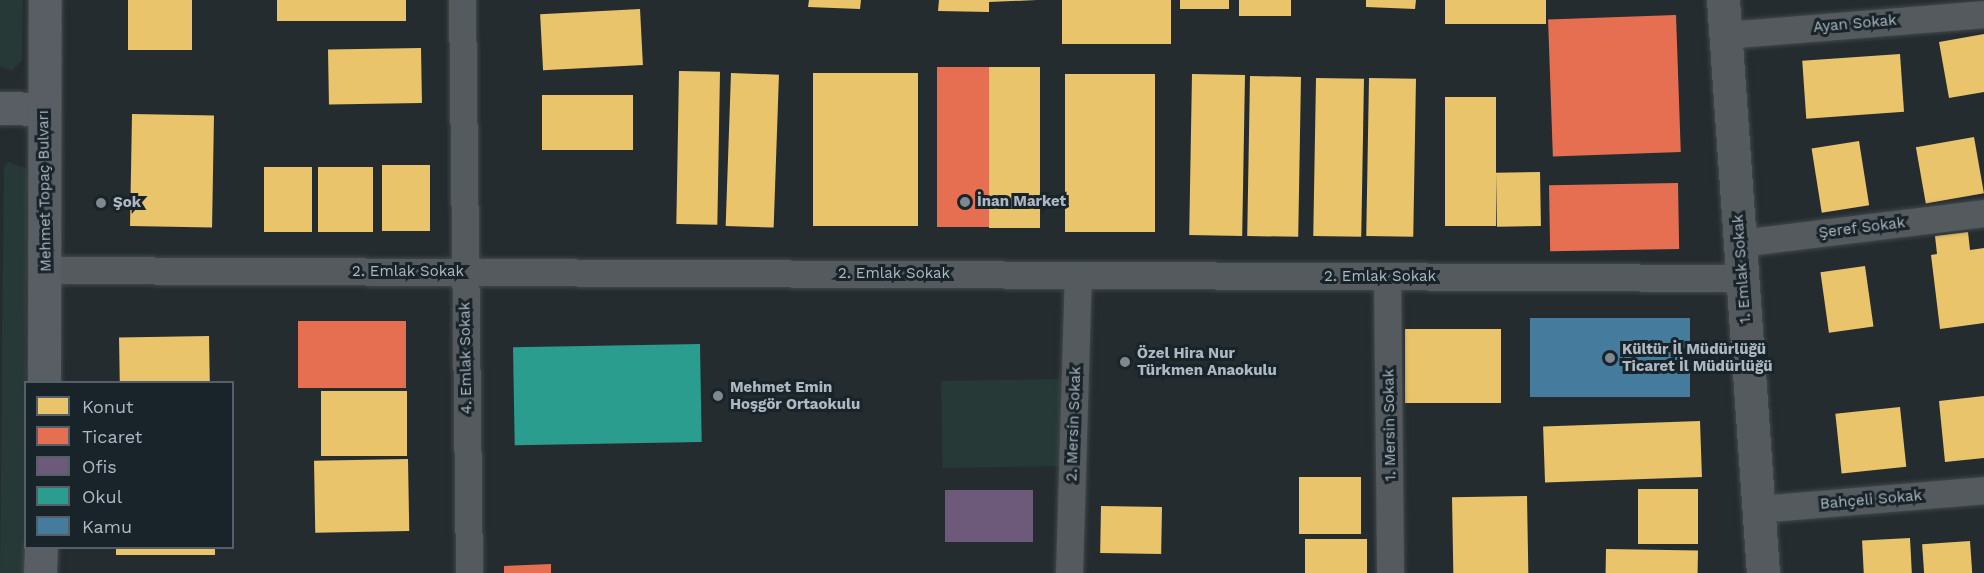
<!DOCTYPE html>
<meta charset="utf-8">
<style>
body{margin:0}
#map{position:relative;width:1984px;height:573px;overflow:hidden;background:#252c2f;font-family:"Work Sans",sans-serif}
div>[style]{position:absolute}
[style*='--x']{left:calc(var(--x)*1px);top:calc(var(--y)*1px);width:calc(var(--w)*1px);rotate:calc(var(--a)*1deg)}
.green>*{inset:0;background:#263936;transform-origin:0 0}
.homes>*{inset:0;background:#e9c46a;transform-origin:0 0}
.shops>*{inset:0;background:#e76f51;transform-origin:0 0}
.offices>*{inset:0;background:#6d597a;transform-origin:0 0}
.schools>*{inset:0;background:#2a9d8f;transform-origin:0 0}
.public>*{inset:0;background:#457b9d;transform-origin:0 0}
.roads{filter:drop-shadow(0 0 2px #42484a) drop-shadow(0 0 2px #42484a)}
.minor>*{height:27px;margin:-13.5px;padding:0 13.5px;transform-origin:13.5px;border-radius:13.5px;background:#545a5e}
.tertiary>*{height:33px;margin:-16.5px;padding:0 16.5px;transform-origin:16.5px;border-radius:16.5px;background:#545a5e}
.secondary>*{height:33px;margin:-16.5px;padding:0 16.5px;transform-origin:16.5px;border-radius:16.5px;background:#585e63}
.dots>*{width:16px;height:16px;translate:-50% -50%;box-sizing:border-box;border:3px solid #19232a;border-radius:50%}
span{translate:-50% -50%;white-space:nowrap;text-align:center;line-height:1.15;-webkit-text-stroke:6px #19232a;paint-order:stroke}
.street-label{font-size:15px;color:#adb9c2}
.poi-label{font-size:15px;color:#adb9c2;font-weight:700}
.left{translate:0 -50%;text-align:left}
.legend{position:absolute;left:24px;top:381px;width:210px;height:168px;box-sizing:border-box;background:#19232a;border:2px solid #545f67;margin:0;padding:8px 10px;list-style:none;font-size:18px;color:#adb9c2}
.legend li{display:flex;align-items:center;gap:12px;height:30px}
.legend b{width:30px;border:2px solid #545f67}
</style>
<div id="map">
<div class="green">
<i style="clip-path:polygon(0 0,23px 0,22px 60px,12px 71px,0 66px)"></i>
<i style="clip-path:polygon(9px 162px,27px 169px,24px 573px,0 573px,4px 166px)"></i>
<i style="left:1060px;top:379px;width:87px;height:119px;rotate:89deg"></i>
</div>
<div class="homes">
<i style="left:128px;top:0;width:64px;height:50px"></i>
<i style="left:277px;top:0;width:129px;height:21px"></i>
<i style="clip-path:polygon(809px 0,861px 0,860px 9px,808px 7px)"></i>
<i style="clip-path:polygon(939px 0,1037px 0,989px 2px,989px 12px,938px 11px)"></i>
<i style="left:1062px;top:0;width:109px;height:44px"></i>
<i style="left:1180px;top:0;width:49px;height:9px"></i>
<i style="left:1239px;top:0;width:52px;height:16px"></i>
<i style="clip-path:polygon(1366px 0,1416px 0,1415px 9px,1366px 7px)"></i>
<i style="left:1445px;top:0;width:101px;height:24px"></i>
<i style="left:640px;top:9px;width:56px;height:100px;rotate:87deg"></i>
<i style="clip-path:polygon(1984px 34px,1984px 92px,1949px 98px,1939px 42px)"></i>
<i style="left:421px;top:48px;width:55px;height:93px;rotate:89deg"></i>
<i style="left:1900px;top:54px;width:58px;height:98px;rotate:86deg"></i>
<i style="left:989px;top:67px;width:51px;height:161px"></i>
<i style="left:679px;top:71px;width:41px;height:153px;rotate:1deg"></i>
<i style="left:731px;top:73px;width:48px;height:153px;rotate:2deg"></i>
<i style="left:813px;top:73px;width:105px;height:153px"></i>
<i style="left:1065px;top:74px;width:90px;height:158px"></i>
<i style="left:1192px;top:74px;width:53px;height:161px;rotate:1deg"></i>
<i style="left:1250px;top:76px;width:51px;height:160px;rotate:1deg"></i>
<i style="left:1316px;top:78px;width:48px;height:158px;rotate:1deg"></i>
<i style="left:1369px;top:78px;width:47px;height:158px;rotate:1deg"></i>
<i style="left:542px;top:95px;width:91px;height:55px"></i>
<i style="left:1445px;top:97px;width:51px;height:129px"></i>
<i style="left:132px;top:114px;width:82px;height:112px;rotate:1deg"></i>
<i style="left:1974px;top:137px;width:57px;height:59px;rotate:80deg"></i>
<i style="left:1859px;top:141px;width:65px;height:48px;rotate:81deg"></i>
<i style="left:382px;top:165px;width:48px;height:66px"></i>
<i style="left:264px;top:167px;width:48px;height:65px"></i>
<i style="left:318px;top:167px;width:55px;height:65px"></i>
<i style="left:1540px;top:172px;width:54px;height:44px;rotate:89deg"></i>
<i style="clip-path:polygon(1968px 232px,1970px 250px,1984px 248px,1984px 323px,1940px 329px,1931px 255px,1937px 254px,1935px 236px)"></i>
<i style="left:1865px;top:266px;width:61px;height:45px;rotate:82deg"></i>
<i style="left:1501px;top:329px;width:74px;height:96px;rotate:90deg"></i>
<i style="left:209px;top:336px;width:46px;height:90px;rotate:89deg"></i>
<i style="left:407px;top:391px;width:65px;height:86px;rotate:90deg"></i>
<i style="clip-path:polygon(1984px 396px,1984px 458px,1945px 462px,1939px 401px)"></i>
<i style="left:1900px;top:407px;width:60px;height:65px;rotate:84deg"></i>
<i style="left:1700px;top:421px;width:56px;height:157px;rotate:88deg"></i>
<i style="left:408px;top:459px;width:72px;height:94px;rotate:89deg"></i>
<i style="left:1299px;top:477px;width:62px;height:57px"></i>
<i style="left:1638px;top:489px;width:60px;height:55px"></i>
<i style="left:1527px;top:496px;width:77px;height:75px;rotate:89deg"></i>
<i style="left:1101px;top:506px;width:61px;height:47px;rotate:1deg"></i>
<i style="left:1910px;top:538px;width:35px;height:48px;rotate:87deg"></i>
<i style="left:1305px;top:539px;width:62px;height:34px"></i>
<i style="left:1970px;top:541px;width:32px;height:48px;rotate:86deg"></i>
<i style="left:116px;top:548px;width:99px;height:7px"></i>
<i style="left:1606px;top:549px;width:92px;height:24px;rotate:1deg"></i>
</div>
<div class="shops">
<i style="left:1676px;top:15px;width:137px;height:128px;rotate:88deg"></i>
<i style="left:937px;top:67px;width:52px;height:160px"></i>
<i style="left:1678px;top:183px;width:66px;height:129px;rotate:89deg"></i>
<i style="left:298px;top:321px;width:108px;height:67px"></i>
<i style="clip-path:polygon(551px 564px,551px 573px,504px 573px,504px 566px)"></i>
</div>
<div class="offices">
<i style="left:945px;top:490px;width:88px;height:52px"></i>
</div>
<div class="schools">
<i style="left:700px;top:344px;width:98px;height:187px;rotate:89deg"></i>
</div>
<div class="public">
<i style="left:1690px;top:318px;width:79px;height:160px;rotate:90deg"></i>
</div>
<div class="roads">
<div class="minor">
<i style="--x:462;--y:0;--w:573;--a:89.3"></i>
<i style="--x:1725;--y:35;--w:260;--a:-4.6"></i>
<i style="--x:1740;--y:243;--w:246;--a:-7"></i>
<i style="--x:46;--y:270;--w:1696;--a:0.27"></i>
<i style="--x:1387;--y:277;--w:296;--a:89.4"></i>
<i style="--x:1759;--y:509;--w:226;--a:-4.8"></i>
<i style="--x:1069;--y:573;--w:298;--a:-88.3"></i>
</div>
<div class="tertiary">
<i style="--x:1723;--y:0;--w:574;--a:86.01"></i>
</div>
<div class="secondary">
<i style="--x:0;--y:108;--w:44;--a:1.3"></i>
<i style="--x:44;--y:382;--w:382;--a:-89.9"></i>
<i style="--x:40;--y:573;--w:25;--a:-88"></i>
</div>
</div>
<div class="dots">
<i style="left:965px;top:202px;background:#7d888f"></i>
<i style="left:101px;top:203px;background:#7d888f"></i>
<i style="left:1610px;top:358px;background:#7d888f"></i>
<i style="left:1125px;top:362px;background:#7d888f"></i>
<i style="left:718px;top:396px;background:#7d888f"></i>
</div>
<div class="street-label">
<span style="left:1855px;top:24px;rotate:-5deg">Ayan Sokak</span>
<span style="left:45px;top:191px;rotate:-91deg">Mehmet Topaç Bulvarı</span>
<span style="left:1862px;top:228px;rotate:-7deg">Şeref Sokak</span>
<span style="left:1742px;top:269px;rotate:-94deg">1. Emlak Sokak</span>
<span style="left:408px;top:272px">2. Emlak Sokak</span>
<span style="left:894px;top:274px">2. Emlak Sokak</span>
<span style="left:1380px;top:277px">2. Emlak Sokak</span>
<span style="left:466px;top:358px;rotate:-91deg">4. Emlak Sokak</span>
<span style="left:1074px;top:424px;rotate:-88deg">2. Mersin Sokak</span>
<span style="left:1390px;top:425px;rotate:-91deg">1. Mersin Sokak</span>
<span style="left:1871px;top:500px;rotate:-5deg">Bahçeli Sokak</span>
</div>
<div class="poi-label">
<span class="left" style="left:977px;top:202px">İnan Market</span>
<span class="left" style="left:113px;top:203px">Şok</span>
<span class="left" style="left:1622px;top:358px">Kültür İl Müdürlüğü<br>Ticaret İl Müdürlüğü</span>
<span class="left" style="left:1137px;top:362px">Özel Hira Nur<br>Türkmen Anaokulu</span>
<span class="left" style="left:730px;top:396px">Mehmet Emin<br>Hoşgör Ortaokulu</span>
</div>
<ul class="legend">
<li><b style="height:16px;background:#e9c46a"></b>Konut</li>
<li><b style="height:16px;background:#e76f51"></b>Ticaret</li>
<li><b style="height:16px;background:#6d597a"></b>Ofis</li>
<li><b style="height:16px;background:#2a9d8f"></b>Okul</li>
<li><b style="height:16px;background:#457b9d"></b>Kamu</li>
</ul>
</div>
